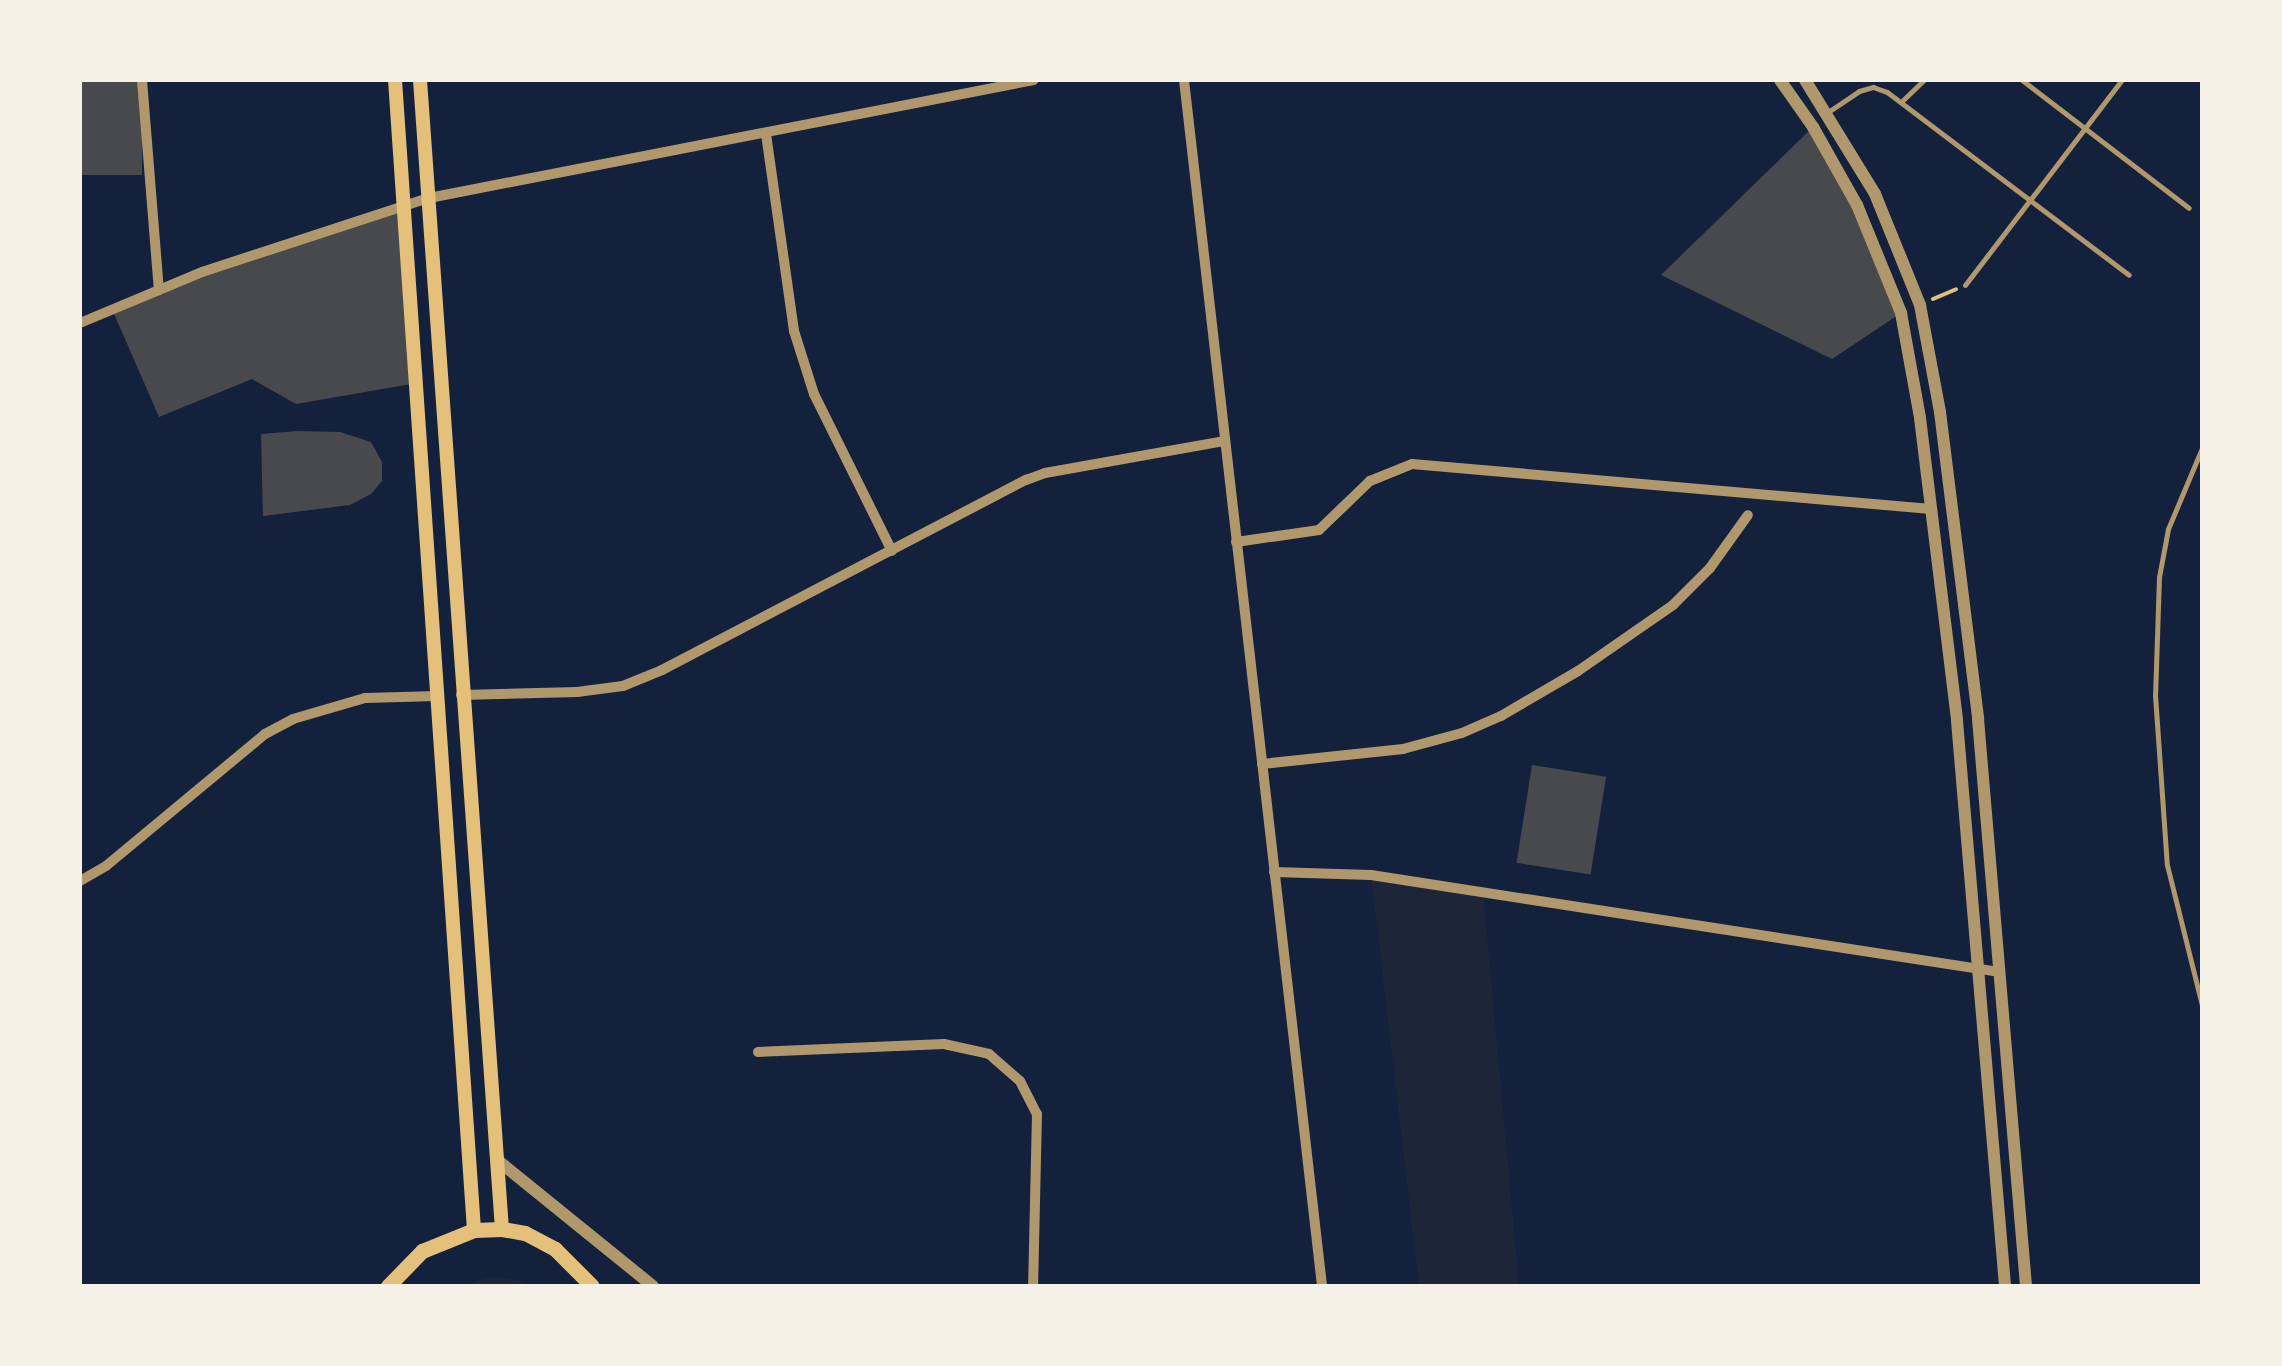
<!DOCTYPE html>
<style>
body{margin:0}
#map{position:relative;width:2282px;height:1366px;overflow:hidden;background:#14213d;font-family:"IBM Plex Sans",sans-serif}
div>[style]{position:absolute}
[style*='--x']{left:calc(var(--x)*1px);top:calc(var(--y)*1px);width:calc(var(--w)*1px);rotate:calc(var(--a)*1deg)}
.green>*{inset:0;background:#1d2539}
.building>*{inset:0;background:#48494c;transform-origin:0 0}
.path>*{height:4px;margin:-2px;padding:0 2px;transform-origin:2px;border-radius:2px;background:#e5c07b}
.service>*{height:5px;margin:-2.5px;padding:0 2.5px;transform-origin:2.5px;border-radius:2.5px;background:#b1986c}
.minor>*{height:10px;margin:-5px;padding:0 5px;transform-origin:5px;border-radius:5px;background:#b1986c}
.tertiary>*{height:12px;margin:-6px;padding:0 6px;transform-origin:6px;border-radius:6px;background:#b1986c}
.secondary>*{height:14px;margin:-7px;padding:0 7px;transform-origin:7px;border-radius:7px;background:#e5c07b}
.primary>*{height:15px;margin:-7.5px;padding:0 7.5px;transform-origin:7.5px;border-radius:7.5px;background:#e5c07b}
span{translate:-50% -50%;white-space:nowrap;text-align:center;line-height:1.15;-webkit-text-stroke:10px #f6f1e7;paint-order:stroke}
.frame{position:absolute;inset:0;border:82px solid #f6f1e7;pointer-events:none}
</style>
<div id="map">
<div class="green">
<i style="clip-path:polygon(1371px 875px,1483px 891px,1519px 1286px,1419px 1286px)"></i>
<i style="clip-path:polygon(494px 1276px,520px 1281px,529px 1286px,460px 1286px)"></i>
</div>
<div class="building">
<i style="left:80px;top:80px;width:62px;height:95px"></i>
<i style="clip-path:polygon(1813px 127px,1857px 205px,1901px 313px,1832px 359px,1661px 275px)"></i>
<i style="clip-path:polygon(404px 205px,417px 383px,296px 404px,252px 379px,159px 417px,112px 309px,202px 272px)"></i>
<i style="clip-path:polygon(297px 431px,340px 432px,371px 442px,382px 462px,382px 481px,371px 494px,350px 505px,263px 516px,261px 434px)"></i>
<i style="left:1532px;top:765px;width:75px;height:99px;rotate:9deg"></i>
</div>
<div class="path">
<i style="--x:1933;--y:299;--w:25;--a:-23"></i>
</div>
<div class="service">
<i style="--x:2022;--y:80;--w:210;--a:37.5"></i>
<i style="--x:1901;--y:102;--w:32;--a:-44"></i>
<i style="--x:1828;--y:112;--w:37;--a:-34"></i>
<i style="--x:1859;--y:91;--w:15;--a:-16"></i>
<i style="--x:1873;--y:87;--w:15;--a:20"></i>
<i style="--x:1887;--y:92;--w:303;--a:37.1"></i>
<i style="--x:1965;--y:285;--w:258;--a:-52.6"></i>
<i style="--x:2202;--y:448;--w:88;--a:112.8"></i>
<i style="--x:2168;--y:529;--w:49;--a:100.6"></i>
<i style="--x:2159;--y:577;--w:118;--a:91.9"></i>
<i style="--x:2155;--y:695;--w:170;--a:86"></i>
<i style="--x:2167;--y:865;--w:144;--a:76"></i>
</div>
<div class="minor">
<i style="--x:142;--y:80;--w:211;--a:85.4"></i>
<i style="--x:1184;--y:80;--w:1214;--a:83.47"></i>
<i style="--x:766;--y:134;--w:199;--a:81.9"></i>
<i style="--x:794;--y:331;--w:66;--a:72.4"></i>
<i style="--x:814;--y:394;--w:175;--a:63.6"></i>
<i style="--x:80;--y:323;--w:132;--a:-22.7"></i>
<i style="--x:202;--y:272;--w:239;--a:-18.1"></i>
<i style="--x:429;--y:198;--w:616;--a:-11.04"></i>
<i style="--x:1236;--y:542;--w:84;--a:-8.2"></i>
<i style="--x:1319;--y:530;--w:71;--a:-43.9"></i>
<i style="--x:1370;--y:481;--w:45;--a:-22"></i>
<i style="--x:1412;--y:464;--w:521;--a:4.96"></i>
<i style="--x:461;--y:695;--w:116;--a:-1.5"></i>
<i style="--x:577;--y:692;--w:46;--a:-7.4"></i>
<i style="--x:623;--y:686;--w:42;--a:-22.3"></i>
<i style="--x:662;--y:670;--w:411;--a:-27.6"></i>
<i style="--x:1026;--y:480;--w:20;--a:-20"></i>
<i style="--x:1045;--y:473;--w:183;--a:-10.1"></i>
<i style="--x:1262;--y:764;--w:142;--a:-6.1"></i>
<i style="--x:1403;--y:749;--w:61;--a:-15.2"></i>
<i style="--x:1462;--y:733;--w:43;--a:-23.6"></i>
<i style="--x:1501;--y:716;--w:89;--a:-30.3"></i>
<i style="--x:1578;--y:671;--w:116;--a:-34.8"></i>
<i style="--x:1673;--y:605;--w:52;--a:-45"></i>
<i style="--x:1710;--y:568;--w:65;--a:-54.4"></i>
<i style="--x:1274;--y:872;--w:97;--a:1.8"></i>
<i style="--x:1371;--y:875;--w:635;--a:8.78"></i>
<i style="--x:80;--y:881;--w:30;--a:-30"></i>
<i style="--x:106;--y:866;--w:207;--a:-39.7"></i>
<i style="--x:265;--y:734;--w:32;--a:-28"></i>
<i style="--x:293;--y:719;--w:75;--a:-16.3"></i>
<i style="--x:365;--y:698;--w:73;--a:-1.6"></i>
<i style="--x:758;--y:1052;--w:186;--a:-2.5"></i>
<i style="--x:944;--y:1044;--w:46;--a:12.5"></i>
<i style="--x:989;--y:1054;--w:41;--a:41.1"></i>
<i style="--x:1020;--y:1081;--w:37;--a:63"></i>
<i style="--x:1037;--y:1114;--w:172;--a:91.3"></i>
</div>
<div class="tertiary">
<i style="--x:1780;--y:80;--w:57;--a:54.9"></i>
<i style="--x:1813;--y:127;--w:90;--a:60.6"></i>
<i style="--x:1857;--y:205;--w:117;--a:67.8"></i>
<i style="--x:1901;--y:313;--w:107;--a:79.7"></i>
<i style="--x:1920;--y:418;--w:305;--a:83"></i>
<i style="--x:1957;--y:721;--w:567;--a:85.14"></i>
<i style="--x:1805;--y:80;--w:134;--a:58.4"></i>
<i style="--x:1875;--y:194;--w:120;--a:67.9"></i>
<i style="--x:1920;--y:305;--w:109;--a:79.4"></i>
<i style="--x:1940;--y:412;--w:309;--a:82.9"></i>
<i style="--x:1978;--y:719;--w:569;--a:85.16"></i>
<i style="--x:496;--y:1159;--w:202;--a:39"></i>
</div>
<div class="secondary">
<i style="--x:395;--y:80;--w:1153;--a:86.07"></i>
<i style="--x:420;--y:80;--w:1152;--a:85.92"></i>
</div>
<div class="primary">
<i style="--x:388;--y:1286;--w:49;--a:-45.8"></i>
<i style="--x:422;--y:1251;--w:56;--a:-22"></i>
<i style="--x:474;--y:1230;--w:28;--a:-2"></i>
<i style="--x:502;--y:1229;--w:23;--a:10"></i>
<i style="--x:525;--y:1233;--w:34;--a:28"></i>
<i style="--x:555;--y:1249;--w:52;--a:45"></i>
</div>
<div class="frame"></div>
</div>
